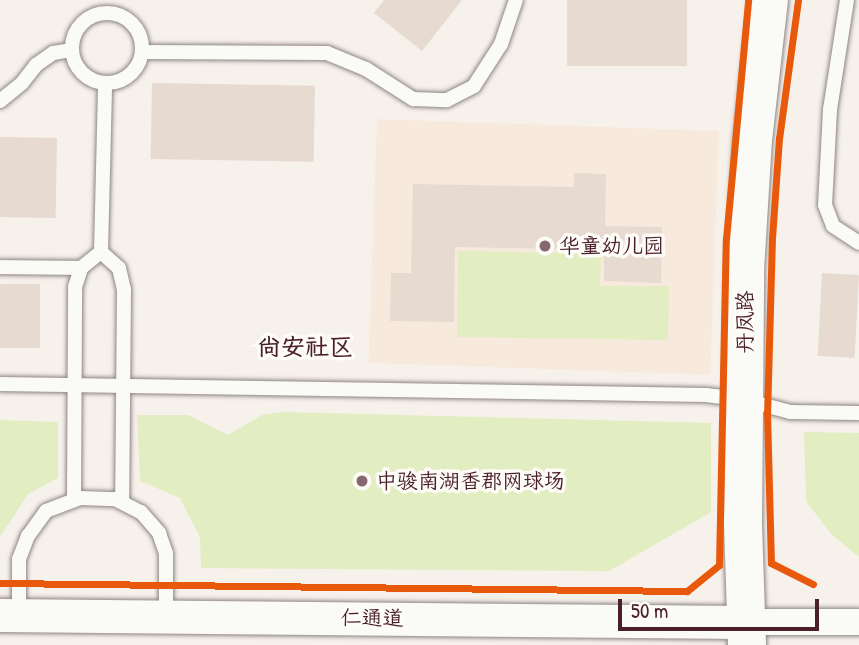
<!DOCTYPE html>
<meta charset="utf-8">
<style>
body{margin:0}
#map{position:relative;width:859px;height:645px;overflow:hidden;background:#f6f1eb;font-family:"Patrick Hand","LXGW WenKai TC",sans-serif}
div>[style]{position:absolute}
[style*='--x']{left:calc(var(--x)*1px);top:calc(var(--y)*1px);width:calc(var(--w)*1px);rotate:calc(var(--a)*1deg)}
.built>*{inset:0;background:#f7eadd;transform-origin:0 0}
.green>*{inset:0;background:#e2edc1}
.building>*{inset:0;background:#e6dad1;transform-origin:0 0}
.roads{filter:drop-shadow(0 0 2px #908585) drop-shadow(0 0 2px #908585)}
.service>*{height:14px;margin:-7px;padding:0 7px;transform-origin:7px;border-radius:7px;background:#fafaf7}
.service>.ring{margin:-7px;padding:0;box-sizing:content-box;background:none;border:14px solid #fafaf7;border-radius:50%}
.minor>*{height:26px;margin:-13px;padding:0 13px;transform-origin:13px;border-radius:13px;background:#fafaf7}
.tertiary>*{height:33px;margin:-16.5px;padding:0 16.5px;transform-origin:16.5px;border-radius:16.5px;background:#fafaf7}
.secondary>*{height:38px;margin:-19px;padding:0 19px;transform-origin:19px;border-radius:19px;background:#fafaf7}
.cycleway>*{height:7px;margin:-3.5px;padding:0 3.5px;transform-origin:3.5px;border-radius:3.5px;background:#e8590c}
.dots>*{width:19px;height:19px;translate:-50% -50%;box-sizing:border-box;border:4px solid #fdfcf7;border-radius:50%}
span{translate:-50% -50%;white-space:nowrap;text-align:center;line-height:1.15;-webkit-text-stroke:7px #fdfcf7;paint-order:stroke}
.poi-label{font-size:21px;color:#4a1f2b}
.left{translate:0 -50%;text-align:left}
.street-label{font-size:21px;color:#4a1f2b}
.quarter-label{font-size:24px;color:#4a1f2b;font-weight:700}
.scale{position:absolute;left:618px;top:599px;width:201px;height:32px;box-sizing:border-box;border:4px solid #4a1f2b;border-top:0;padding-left:9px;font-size:21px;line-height:24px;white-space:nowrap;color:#4a1f2b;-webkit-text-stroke:5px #fdfcf7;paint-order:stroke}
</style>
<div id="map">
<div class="built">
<i style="left:377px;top:119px;width:342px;height:244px;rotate:2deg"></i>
</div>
<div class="green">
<i style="clip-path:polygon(458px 251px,601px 253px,600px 286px,669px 286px,668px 340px,457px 337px)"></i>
<i style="clip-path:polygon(282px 412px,711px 423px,711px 512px,609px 571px,201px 568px,200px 537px,180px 498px,140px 481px,137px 415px,188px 415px,228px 435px,262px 415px)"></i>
<i style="clip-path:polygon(0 420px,58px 422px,58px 478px,28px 494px,0 537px)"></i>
<i style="clip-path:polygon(804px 432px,859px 433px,859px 557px,831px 534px,806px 501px)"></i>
</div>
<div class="building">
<i style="clip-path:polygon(384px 0,462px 0,422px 51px,374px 13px)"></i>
<i style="left:567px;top:0;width:120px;height:66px"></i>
<i style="left:152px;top:83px;width:163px;height:76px;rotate:1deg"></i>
<i style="left:0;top:137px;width:57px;height:80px;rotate:1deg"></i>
<i style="clip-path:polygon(574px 173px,606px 174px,605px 226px,662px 227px,661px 283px,604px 281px,604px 250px,455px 247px,454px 322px,390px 321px,391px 273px,411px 273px,413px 184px,574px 187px)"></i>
<i style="left:822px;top:273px;width:37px;height:83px;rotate:3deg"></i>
<i style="left:0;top:284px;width:40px;height:64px"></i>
</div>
<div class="roads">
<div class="service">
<i style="--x:847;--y:0;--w:111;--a:98.8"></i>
<i style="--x:830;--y:110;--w:95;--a:93"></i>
<i style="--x:825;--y:205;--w:22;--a:69"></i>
<i style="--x:833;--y:226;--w:31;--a:33"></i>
<i class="ring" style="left:72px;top:13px;width:56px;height:56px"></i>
<i style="--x:142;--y:52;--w:185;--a:0.3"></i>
<i style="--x:327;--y:53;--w:42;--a:22.3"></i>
<i style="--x:366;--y:69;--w:56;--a:32.6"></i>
<i style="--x:413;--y:99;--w:34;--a:2"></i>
<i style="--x:447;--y:100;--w:30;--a:-27"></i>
<i style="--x:474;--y:86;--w:50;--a:-57.3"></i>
<i style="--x:501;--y:44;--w:46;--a:-71.2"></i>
<i style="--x:0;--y:101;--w:28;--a:-39"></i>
<i style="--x:22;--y:83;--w:23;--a:-52"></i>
<i style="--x:36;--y:65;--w:21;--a:-35"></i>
<i style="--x:53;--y:53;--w:18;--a:-9"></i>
<i style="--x:101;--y:252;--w:169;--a:-88.6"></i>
<i style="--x:0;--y:267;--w:81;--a:0.7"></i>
<i style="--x:0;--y:384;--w:706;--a:0.89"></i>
<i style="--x:706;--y:395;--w:39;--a:7"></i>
<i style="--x:745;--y:400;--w:47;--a:14.9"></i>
<i style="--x:790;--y:412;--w:69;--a:0.8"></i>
<i style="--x:74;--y:500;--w:213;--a:-89.7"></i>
<i style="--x:75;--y:287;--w:20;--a:-72"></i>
<i style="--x:81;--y:268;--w:26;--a:-39"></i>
<i style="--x:101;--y:252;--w:24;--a:42"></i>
<i style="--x:119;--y:268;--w:22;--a:77"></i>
<i style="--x:124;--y:289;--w:213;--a:90.5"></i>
<i style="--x:19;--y:615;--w:56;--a:-90"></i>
<i style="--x:19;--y:559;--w:25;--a:-69"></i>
<i style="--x:28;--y:536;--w:31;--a:-54"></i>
<i style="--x:46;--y:511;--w:36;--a:-21"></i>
<i style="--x:80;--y:498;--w:35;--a:2"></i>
<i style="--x:115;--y:499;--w:29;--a:27"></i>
<i style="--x:141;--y:512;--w:28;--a:49"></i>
<i style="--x:159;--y:533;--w:21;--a:71"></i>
<i style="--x:166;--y:553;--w:63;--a:90"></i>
</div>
<div class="minor">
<i style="--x:744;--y:622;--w:115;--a:0"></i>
</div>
<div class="tertiary">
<i style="--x:0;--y:615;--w:744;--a:0.54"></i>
</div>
<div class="secondary">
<i style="--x:747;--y:645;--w:123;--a:-91.9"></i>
<i style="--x:743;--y:522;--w:252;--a:-89.5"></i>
<i style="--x:745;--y:270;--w:130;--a:-86.5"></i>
<i style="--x:753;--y:140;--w:141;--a:-83.5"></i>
</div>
</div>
<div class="cycleway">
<i style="--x:798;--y:0;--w:139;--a:97.8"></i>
<i style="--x:779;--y:138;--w:99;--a:94"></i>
<i style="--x:772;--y:237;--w:175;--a:91.6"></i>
<i style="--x:767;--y:412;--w:151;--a:88.5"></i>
<i style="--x:771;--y:563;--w:47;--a:26.6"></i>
<i style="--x:0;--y:583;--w:687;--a:0.67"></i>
<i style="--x:687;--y:591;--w:41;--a:-39.1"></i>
<i style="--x:719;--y:565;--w:326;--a:-88.8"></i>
<i style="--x:726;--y:239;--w:240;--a:-84.7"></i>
</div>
<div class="dots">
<i style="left:545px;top:246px;background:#86686e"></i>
<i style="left:362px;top:481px;background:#86686e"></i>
</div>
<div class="poi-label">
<span class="left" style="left:559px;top:246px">华童幼儿园</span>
<span class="left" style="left:376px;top:481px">中骏南湖香郡网球场</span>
</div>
<div class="street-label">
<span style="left:745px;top:322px;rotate:-90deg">丹凤路</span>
<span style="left:372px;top:618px;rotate:1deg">仁通道</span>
</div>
<div class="quarter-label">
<span style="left:305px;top:347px">尚安社区</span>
</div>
<div class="scale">50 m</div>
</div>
